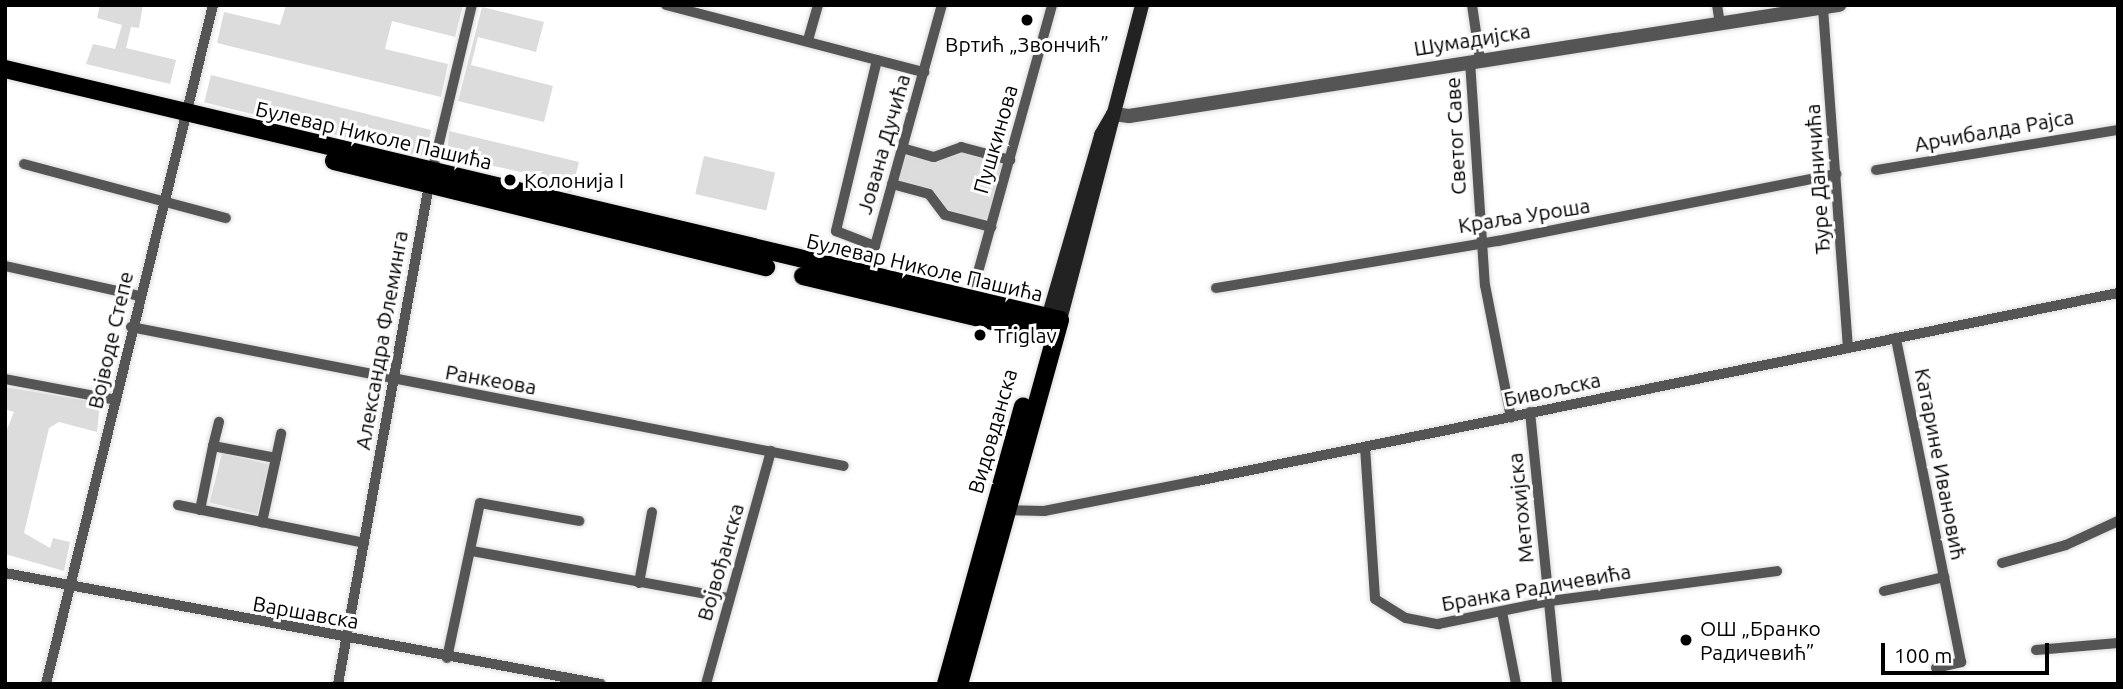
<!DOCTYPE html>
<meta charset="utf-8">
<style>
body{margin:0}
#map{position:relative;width:2123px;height:689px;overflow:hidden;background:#fff;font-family:Ubuntu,sans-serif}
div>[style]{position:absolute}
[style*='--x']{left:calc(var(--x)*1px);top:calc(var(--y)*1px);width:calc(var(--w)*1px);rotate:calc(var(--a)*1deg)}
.green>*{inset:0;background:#dcdcdc;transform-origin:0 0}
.roads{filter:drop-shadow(0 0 2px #dbdbdb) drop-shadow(0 0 2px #dbdbdb)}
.minor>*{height:10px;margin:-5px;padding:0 5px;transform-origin:5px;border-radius:5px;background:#555}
.tertiary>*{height:14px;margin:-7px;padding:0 7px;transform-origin:7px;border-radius:7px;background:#555}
.secondary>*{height:14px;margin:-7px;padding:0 7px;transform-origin:7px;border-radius:7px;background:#222}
.primary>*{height:18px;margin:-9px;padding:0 9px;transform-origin:9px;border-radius:9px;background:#000}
.dots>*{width:19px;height:19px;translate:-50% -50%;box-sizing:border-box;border:4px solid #fff;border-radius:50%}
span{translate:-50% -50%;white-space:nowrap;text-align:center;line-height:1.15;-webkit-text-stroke:6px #fff;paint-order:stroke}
.street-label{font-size:21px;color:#000}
.poi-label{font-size:21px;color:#000}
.left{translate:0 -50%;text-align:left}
.frame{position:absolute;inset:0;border:7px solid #000;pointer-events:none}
.scale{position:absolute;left:1881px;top:643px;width:168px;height:32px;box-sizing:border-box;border:4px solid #000;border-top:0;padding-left:9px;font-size:21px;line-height:24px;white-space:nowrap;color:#000;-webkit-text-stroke:5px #fff;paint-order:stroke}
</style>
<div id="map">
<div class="green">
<i style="clip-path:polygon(100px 5px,143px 5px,139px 28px,131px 27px,126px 48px,176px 60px,170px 84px,86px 64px,93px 44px,115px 49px,122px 25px,97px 18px)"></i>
<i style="clip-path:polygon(286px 5px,463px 5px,455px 37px,392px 21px,385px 49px,448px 64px,441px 97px,217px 43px,224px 12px,280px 25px)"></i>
<i style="clip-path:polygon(482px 7px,544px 22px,536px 52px,478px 37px,471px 65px,553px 86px,544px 122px,458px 101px)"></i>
<i style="left:211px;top:75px;width:227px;height:28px;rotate:14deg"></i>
<i style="clip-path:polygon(449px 131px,579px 162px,571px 193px,535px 175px,447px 156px)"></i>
<i style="clip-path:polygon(961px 147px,1010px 160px,991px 227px,945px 215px,929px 194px,892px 184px,902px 148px,934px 157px)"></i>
<i style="left:704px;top:156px;width:73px;height:39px;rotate:13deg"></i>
<i style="clip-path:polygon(5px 387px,100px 403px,97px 432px,59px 422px,49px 428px,24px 533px,50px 548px,53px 538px,70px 542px,64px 571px,5px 554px,5px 434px,14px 412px,5px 409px)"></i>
<i style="left:222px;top:453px;width:49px;height:51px;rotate:14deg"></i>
</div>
<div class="roads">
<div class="minor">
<i style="--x:666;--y:5;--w:267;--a:14.6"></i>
<i style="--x:1472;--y:5;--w:55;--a:81.6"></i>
<i style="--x:1717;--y:5;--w:18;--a:81"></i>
<i style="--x:1823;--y:8;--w:341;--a:85.8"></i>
<i style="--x:808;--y:40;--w:36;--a:-74"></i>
<i style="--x:877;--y:60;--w:176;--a:103.5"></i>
<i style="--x:836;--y:231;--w:42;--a:21"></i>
<i style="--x:875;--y:246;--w:250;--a:-74.5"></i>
<i style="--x:1470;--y:61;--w:225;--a:86.2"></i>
<i style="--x:1485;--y:285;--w:135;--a:78.9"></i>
<i style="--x:902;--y:148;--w:33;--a:16"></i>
<i style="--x:934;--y:157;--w:29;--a:-20"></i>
<i style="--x:961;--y:147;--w:51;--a:14.9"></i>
<i style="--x:24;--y:164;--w:209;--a:15"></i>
<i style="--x:1876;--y:170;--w:245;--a:-9.4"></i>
<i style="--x:892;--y:184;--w:38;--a:15"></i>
<i style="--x:929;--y:194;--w:26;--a:53"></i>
<i style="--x:945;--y:215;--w:48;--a:14.6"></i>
<i style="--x:5;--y:266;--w:137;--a:12.6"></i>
<i style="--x:975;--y:283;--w:288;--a:-74.5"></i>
<i style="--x:1216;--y:288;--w:286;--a:-9.5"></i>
<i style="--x:1498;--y:241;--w:345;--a:-11.2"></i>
<i style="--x:131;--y:327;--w:726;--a:11.03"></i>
<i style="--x:5;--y:379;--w:113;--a:10.7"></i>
<i style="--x:1530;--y:412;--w:273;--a:84.3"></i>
<i style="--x:213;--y:446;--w:25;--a:-76"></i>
<i style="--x:1365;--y:447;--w:152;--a:86.2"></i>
<i style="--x:1375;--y:599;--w:36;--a:32"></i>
<i style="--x:1406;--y:618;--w:33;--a:11"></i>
<i style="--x:1438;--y:624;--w:114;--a:-11.6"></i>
<i style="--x:1550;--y:601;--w:229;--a:-7.5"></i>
<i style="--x:276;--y:458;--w:25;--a:-78"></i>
<i style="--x:178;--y:505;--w:190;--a:11.5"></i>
<i style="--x:200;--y:510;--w:65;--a:-78.5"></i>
<i style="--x:213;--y:446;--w:64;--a:10.8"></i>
<i style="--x:276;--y:458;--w:66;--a:102.3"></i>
<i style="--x:1002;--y:510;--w:42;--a:1.4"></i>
<i style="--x:1044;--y:511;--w:156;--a:-11.1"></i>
<i style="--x:1197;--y:481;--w:940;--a:-11.54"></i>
<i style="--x:472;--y:551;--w:261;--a:10.4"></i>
<i style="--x:2002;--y:563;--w:66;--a:-15.7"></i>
<i style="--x:2066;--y:545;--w:57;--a:-24.8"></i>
<i style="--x:5;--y:573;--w:606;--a:10.55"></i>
<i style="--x:639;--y:583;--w:72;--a:-79.6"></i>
<i style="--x:1884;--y:591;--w:62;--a:-13.1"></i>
<i style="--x:1944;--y:577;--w:244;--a:-101.4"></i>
<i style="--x:1502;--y:612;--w:73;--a:79"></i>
<i style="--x:2036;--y:650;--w:82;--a:-4.9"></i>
<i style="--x:447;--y:658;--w:158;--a:-78"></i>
<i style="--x:480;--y:503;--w:101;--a:10.3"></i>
<i style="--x:1936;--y:668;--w:26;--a:-13"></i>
<i style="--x:1961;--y:662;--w:87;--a:-101.3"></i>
<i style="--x:46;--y:684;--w:699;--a:-76.18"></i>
<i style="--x:338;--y:684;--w:507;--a:-79.66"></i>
<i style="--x:429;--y:185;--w:185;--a:-76.6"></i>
<i style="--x:706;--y:684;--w:242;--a:-74.4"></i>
</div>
<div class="tertiary">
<i style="--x:1113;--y:114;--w:16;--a:7"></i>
<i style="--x:1129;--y:116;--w:719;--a:-8.89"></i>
</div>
<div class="secondary">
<i style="--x:1048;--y:318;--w:191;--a:-73.8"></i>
<i style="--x:1101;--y:135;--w:24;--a:-60"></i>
<i style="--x:1060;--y:320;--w:325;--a:-75.4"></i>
</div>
<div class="primary">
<i style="--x:5;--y:69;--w:1084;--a:13.38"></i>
<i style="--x:1060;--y:320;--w:378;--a:105.5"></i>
<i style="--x:334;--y:161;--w:445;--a:13.8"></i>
<i style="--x:803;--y:276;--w:259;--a:13.4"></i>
<i style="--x:946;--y:684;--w:288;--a:-74.5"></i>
</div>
</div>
<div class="dots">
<i style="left:1027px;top:20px;background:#000"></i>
<i style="left:510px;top:180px;background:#000"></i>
<i style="left:980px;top:335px;background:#000"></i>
<i style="left:1686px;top:640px;background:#000"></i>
</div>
<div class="street-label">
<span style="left:1472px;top:39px;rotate:-9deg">Шумадијска</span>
<span style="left:1994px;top:130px;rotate:-10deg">Арчибалда Рајса</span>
<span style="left:374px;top:135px;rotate:13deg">Булевар Николе Пашића</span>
<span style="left:1455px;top:136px;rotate:-93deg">Светог Саве</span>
<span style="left:995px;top:139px;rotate:-74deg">Пушкинова</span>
<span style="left:883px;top:144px;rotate:-74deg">Јована Дучића</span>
<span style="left:1817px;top:179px;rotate:-94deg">Ђуре Даничића</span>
<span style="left:1524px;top:215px;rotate:-9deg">Краља Уроша</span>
<span style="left:925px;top:267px;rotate:13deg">Булевар Николе Пашића</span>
<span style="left:110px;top:340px;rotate:-77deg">Војводе Степе</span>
<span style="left:381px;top:340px;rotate:-80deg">Александра Флеминга</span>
<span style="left:491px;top:379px;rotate:10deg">Ранкеова</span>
<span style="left:1552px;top:389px;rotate:-12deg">Бивољска</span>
<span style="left:992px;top:431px;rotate:-74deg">Видовданска</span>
<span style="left:1941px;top:464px;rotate:79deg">Катарине Ивановић</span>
<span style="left:1520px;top:508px;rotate:-96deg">Метохијска</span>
<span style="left:720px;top:562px;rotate:-74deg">Војвођанска</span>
<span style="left:1536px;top:587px;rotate:-10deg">Бранка Радичевића</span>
<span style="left:306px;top:612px;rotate:10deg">Варшавска</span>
</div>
<div class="poi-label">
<span style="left:1027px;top:44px">Вртић „Звончић”</span>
<span class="left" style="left:524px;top:180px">Колонија I</span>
<span class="left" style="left:994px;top:335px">Triglav</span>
<span class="left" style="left:1700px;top:640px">ОШ „Бранко<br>Радичевић”</span>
</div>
<div class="frame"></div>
<div class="scale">100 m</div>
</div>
